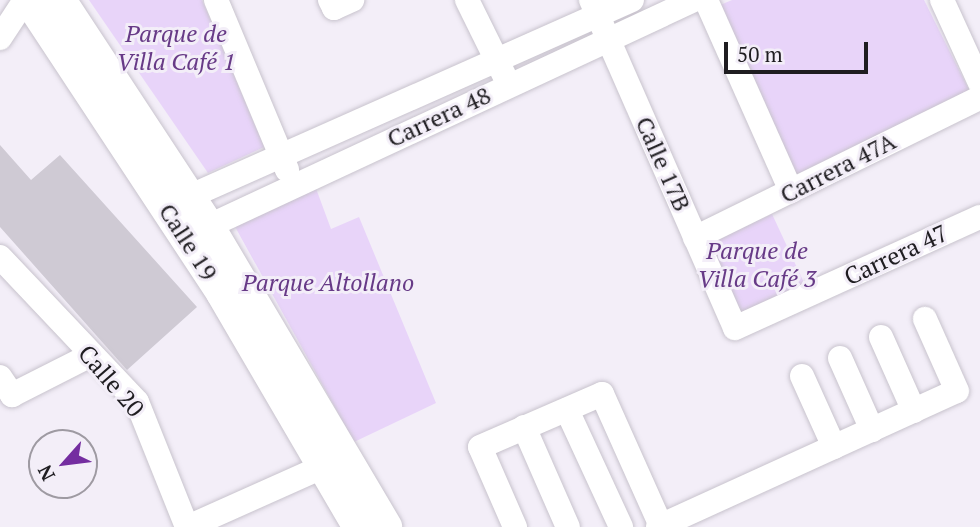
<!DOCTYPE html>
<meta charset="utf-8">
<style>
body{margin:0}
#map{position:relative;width:980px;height:527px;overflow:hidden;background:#f3eef8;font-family:"PT Serif",serif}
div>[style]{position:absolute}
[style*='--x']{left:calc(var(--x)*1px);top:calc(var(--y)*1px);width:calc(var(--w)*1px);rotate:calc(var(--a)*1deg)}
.green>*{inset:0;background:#e8d4f9;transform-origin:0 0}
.building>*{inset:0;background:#cfcad4}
.roads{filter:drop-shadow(0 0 2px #c8c3cd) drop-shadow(0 0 2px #c8c3cd)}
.minor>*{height:24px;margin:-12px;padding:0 12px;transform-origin:12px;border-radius:12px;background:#fff}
.major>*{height:32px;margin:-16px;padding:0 16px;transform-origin:16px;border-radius:16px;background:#fff}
span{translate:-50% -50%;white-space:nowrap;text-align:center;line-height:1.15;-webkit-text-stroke:6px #f3eef8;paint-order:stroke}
.park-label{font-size:24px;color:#673a87;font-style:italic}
.street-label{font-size:24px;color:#1f1d21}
.north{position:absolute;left:28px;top:429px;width:70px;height:70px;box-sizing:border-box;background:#f3eef8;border:2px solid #9e9aa2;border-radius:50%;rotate:242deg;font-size:19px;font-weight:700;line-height:28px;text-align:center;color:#1f1d21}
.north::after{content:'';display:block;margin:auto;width:24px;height:32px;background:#742da0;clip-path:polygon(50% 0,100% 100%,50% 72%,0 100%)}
.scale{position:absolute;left:724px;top:42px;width:144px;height:32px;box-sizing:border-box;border:4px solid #1f1d21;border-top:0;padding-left:9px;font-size:21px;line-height:24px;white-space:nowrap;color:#1f1d21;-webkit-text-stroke:5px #f3eef8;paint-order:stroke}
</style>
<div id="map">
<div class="green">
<i style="clip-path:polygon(89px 0,202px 0,264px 147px,208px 173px)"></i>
<i style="clip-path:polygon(732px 0,924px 0,969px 90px,795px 176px,718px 6px)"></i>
<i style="clip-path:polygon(314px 183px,331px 229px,359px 217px,436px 403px,354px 442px,233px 223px)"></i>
<i style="left:772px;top:214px;width:78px;height:70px;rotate:65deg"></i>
</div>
<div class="building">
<i style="clip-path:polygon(0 145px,31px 180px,60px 155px,197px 307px,127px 370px,0 227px)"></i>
</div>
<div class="roads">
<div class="minor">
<i style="--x:216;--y:0;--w:184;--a:67.3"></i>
<i style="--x:330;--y:0;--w:9;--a:63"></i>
<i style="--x:334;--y:8;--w:20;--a:-24"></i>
<i style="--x:467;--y:0;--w:84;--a:63.7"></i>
<i style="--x:591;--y:0;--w:358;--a:66.3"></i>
<i style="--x:735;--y:328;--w:269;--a:-24.4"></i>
<i style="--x:706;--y:0;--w:209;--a:66"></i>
<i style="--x:942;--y:0;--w:91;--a:65.4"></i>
<i style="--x:0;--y:38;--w:45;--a:-56.7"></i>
<i style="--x:175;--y:203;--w:500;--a:-23.95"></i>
<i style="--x:192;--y:234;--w:554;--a:-24.99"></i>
<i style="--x:695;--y:238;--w:318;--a:-26.2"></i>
<i style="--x:0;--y:257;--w:199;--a:46.6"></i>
<i style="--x:137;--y:402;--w:135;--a:68.2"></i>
<i style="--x:881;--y:337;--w:81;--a:66"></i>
<i style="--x:840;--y:358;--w:79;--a:66"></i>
<i style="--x:802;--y:376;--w:78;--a:65.7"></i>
<i style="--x:0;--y:377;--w:22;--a:56"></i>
<i style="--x:12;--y:395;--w:86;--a:-26.9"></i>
<i style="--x:567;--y:410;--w:129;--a:65.2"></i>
<i style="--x:524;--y:427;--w:109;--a:66.3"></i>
<i style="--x:188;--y:527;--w:147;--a:-24.1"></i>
<i style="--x:515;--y:527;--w:87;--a:-113.6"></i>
<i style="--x:480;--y:447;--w:133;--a:-23.5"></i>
<i style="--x:602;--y:394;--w:145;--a:65.9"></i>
<i style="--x:658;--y:527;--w:328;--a:-24.5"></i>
<i style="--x:957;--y:391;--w:79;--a:-114"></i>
</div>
<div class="major">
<i style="--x:29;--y:0;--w:351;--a:56.6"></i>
<i style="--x:222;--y:293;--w:271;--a:59.7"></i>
<i style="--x:60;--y:0;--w:268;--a:56.7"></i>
<i style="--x:207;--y:224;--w:352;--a:59.4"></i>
</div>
</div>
<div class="park-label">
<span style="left:176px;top:48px">Parque de<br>Villa Café 1</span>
<span style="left:757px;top:265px">Parque de<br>Villa Café 3</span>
<span style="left:328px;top:283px">Parque Altollano</span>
</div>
<div class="street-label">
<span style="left:439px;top:117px;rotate:-25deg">Carrera 48</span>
<span style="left:663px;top:164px;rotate:66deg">Calle 17B</span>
<span style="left:838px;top:168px;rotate:-27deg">Carrera 47A</span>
<span style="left:188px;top:242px;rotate:57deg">Calle 19</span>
<span style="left:896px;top:255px;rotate:-25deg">Carrera 47</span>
<span style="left:111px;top:381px;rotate:49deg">Calle 20</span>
</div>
<div class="north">N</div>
<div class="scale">50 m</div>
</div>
